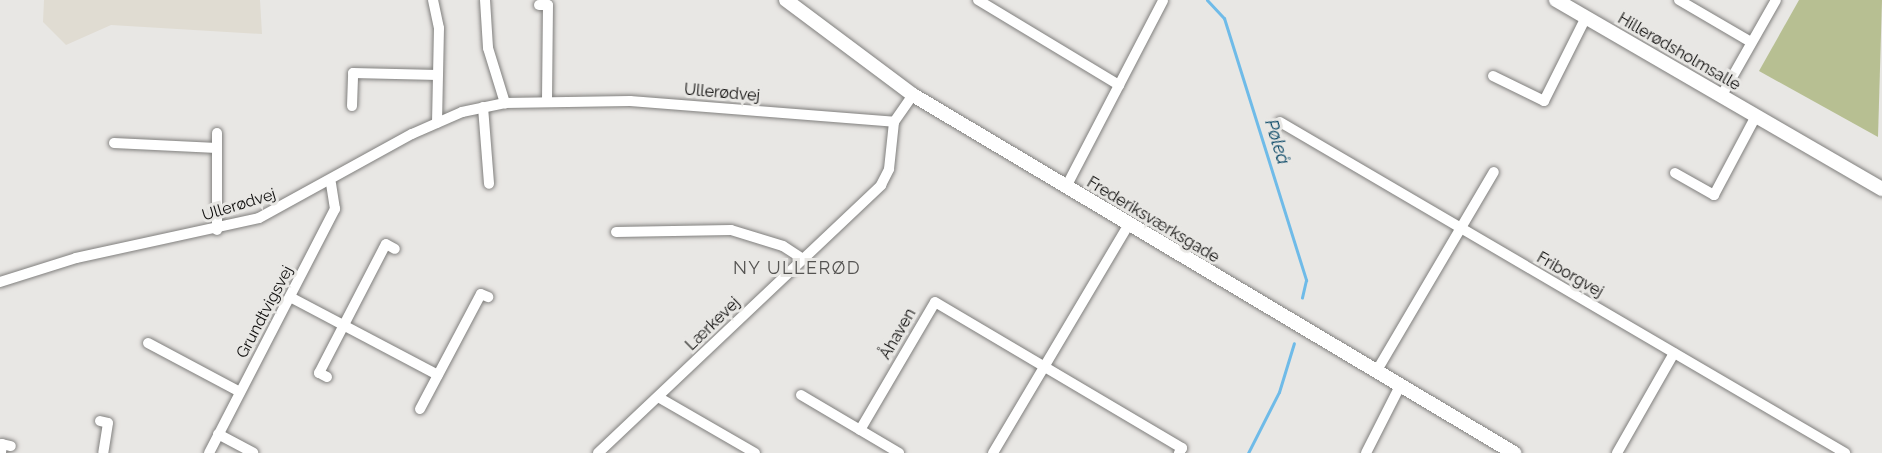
<!DOCTYPE html>
<meta charset="utf-8">
<style>
body{margin:0}
#map{position:relative;width:1882px;height:453px;overflow:hidden;background:#e8e7e4;font-family:Raleway,sans-serif}
div>[style]{position:absolute}
[style*='--x']{left:calc(var(--x)*1px);top:calc(var(--y)*1px);width:calc(var(--w)*1px);rotate:calc(var(--a)*1deg)}
.built>*{inset:0;background:#e0dcd2}
.green>*{inset:0;background:#b7bf92}
.stream>*{height:3px;margin:-1.5px;padding:0 1.5px;transform-origin:1.5px;border-radius:1.5px;background:#6fbbe8}
.roads{filter:drop-shadow(0 0 2px #807f7d) drop-shadow(0 0 2px #807f7d)}
.minor>*{height:10px;margin:-5px;padding:0 5px;transform-origin:5px;border-radius:5px;background:#fff}
.tertiary>*{height:14px;margin:-7px;padding:0 7px;transform-origin:7px;border-radius:7px;background:#fff}
span{translate:-50% -50%;white-space:nowrap;text-align:center;line-height:1.15;-webkit-text-stroke:6px #e8e7e4;paint-order:stroke}
.street-label{font-size:16px;color:#0e0d0c}
.water-label{font-size:18px;color:#074665;font-style:italic}
.neighbourhood-label{font-size:18px;color:#545351;letter-spacing:1.5px}
</style>
<div id="map">
<div class="built">
<i style="clip-path:polygon(44px 0,260px 0,262px 34px,111px 25px,66px 45px,43px 22px)"></i>
</div>
<div class="green">
<i style="clip-path:polygon(1799px 0,1882px 0,1878px 137px,1759px 71px)"></i>
</div>
<div class="stream">
<i style="--x:1207;--y:0;--w:25;--a:47"></i>
<i style="--x:1224;--y:18;--w:275;--a:72.6"></i>
<i style="--x:1306;--y:280;--w:18;--a:103"></i>
<i style="--x:1248;--y:453;--w:68;--a:-63.1"></i>
<i style="--x:1279;--y:392;--w:51;--a:-73"></i>
</div>
<div class="roads">
<div class="minor">
<i style="--x:433;--y:0;--w:29;--a:78"></i>
<i style="--x:439;--y:28;--w:95;--a:91.2"></i>
<i style="--x:485;--y:0;--w:48;--a:86.4"></i>
<i style="--x:488;--y:48;--w:58;--a:72.8"></i>
<i style="--x:978;--y:0;--w:165;--a:31.1"></i>
<i style="--x:1679;--y:0;--w:83;--a:30.3"></i>
<i style="--x:539;--y:5;--w:9;--a:0"></i>
<i style="--x:548;--y:5;--w:96;--a:90.6"></i>
<i style="--x:1493;--y:76;--w:57;--a:26.1"></i>
<i style="--x:1544;--y:101;--w:94;--a:-63.4"></i>
<i style="--x:1722;--y:95;--w:109;--a:-60.4"></i>
<i style="--x:352;--y:106;--w:33;--a:-88"></i>
<i style="--x:353;--y:73;--w:85;--a:1.3"></i>
<i style="--x:483;--y:107;--w:77;--a:85.5"></i>
<i style="--x:1280;--y:122;--w:655;--a:30.36"></i>
<i style="--x:217;--y:133;--w:97;--a:90"></i>
<i style="--x:114;--y:143;--w:103;--a:2.8"></i>
<i style="--x:1675;--y:173;--w:45;--a:29.4"></i>
<i style="--x:1714;--y:195;--w:89;--a:-62"></i>
<i style="--x:1066;--y:187;--w:210;--a:-62.5"></i>
<i style="--x:616;--y:232;--w:115;--a:-1"></i>
<i style="--x:731;--y:230;--w:54;--a:17.1"></i>
<i style="--x:783;--y:246;--w:24;--a:33"></i>
<i style="--x:0;--y:282;--w:80;--a:-17.5"></i>
<i style="--x:76;--y:258;--w:187;--a:-12.3"></i>
<i style="--x:259;--y:218;--w:175;--a:-28.8"></i>
<i style="--x:412;--y:134;--w:55;--a:-23.7"></i>
<i style="--x:462;--y:112;--w:44;--a:-11.8"></i>
<i style="--x:505;--y:103;--w:125;--a:-0.9"></i>
<i style="--x:630;--y:101;--w:265;--a:4.5"></i>
<i style="--x:290;--y:297;--w:167;--a:27.8"></i>
<i style="--x:148;--y:343;--w:104;--a:28"></i>
<i style="--x:1376;--y:372;--w:232;--a:-59.5"></i>
<i style="--x:327;--y:377;--w:9;--a:-153"></i>
<i style="--x:319;--y:373;--w:145;--a:-62.6"></i>
<i style="--x:386;--y:244;--w:10;--a:29"></i>
<i style="--x:801;--y:395;--w:114;--a:30.6"></i>
<i style="--x:658;--y:397;--w:112;--a:30"></i>
<i style="--x:420;--y:409;--w:130;--a:-62.1"></i>
<i style="--x:481;--y:294;--w:8;--a:23"></i>
<i style="--x:100;--y:421;--w:8;--a:14"></i>
<i style="--x:108;--y:423;--w:30;--a:99"></i>
<i style="--x:860;--y:430;--w:148;--a:-59.6"></i>
<i style="--x:935;--y:302;--w:287;--a:30.6"></i>
<i style="--x:1182;--y:448;--w:6;--a:121"></i>
<i style="--x:218;--y:434;--w:40;--a:28"></i>
<i style="--x:1;--y:453;--w:9;--a:-84"></i>
<i style="--x:2;--y:444;--w:9;--a:13"></i>
<i style="--x:209;--y:453;--w:275;--a:-62.7"></i>
<i style="--x:335;--y:209;--w:26;--a:-99"></i>
<i style="--x:598;--y:453;--w:390;--a:-43.4"></i>
<i style="--x:881;--y:185;--w:18;--a:-63"></i>
<i style="--x:889;--y:169;--w:47;--a:-83.9"></i>
<i style="--x:894;--y:122;--w:33;--a:-55"></i>
<i style="--x:993;--y:453;--w:266;--a:-59.3"></i>
<i style="--x:1366;--y:453;--w:75;--a:-63.1"></i>
<i style="--x:1617;--y:453;--w:115;--a:-60.3"></i>
</div>
<div class="tertiary">
<i style="--x:786;--y:0;--w:159;--a:36.8"></i>
<i style="--x:913;--y:95;--w:700;--a:30.78"></i>
<i style="--x:1556;--y:0;--w:377;--a:30.1"></i>
</div>
</div>
<div class="street-label">
<span style="left:1679px;top:52px;rotate:30deg">Hillerødsholmsalle</span>
<span style="left:722px;top:93px;rotate:5deg">Ullerødvej</span>
<span style="left:239px;top:205px;rotate:-17deg">Ullerødvej</span>
<span style="left:1153px;top:220px;rotate:31deg">Frederiksværksgade</span>
<span style="left:1570px;top:275px;rotate:30deg">Friborgvej</span>
<span style="left:265px;top:312px;rotate:-62deg">Grundtvigsvej</span>
<span style="left:713px;top:324px;rotate:-44deg">Lærkevej</span>
<span style="left:898px;top:334px;rotate:-60deg">Åhaven</span>
</div>
<div class="water-label">
<span style="left:1277px;top:142px;rotate:73deg">Pøleå</span>
</div>
<div class="neighbourhood-label">
<span style="left:797px;top:268px">NY ULLERØD</span>
</div>
</div>
